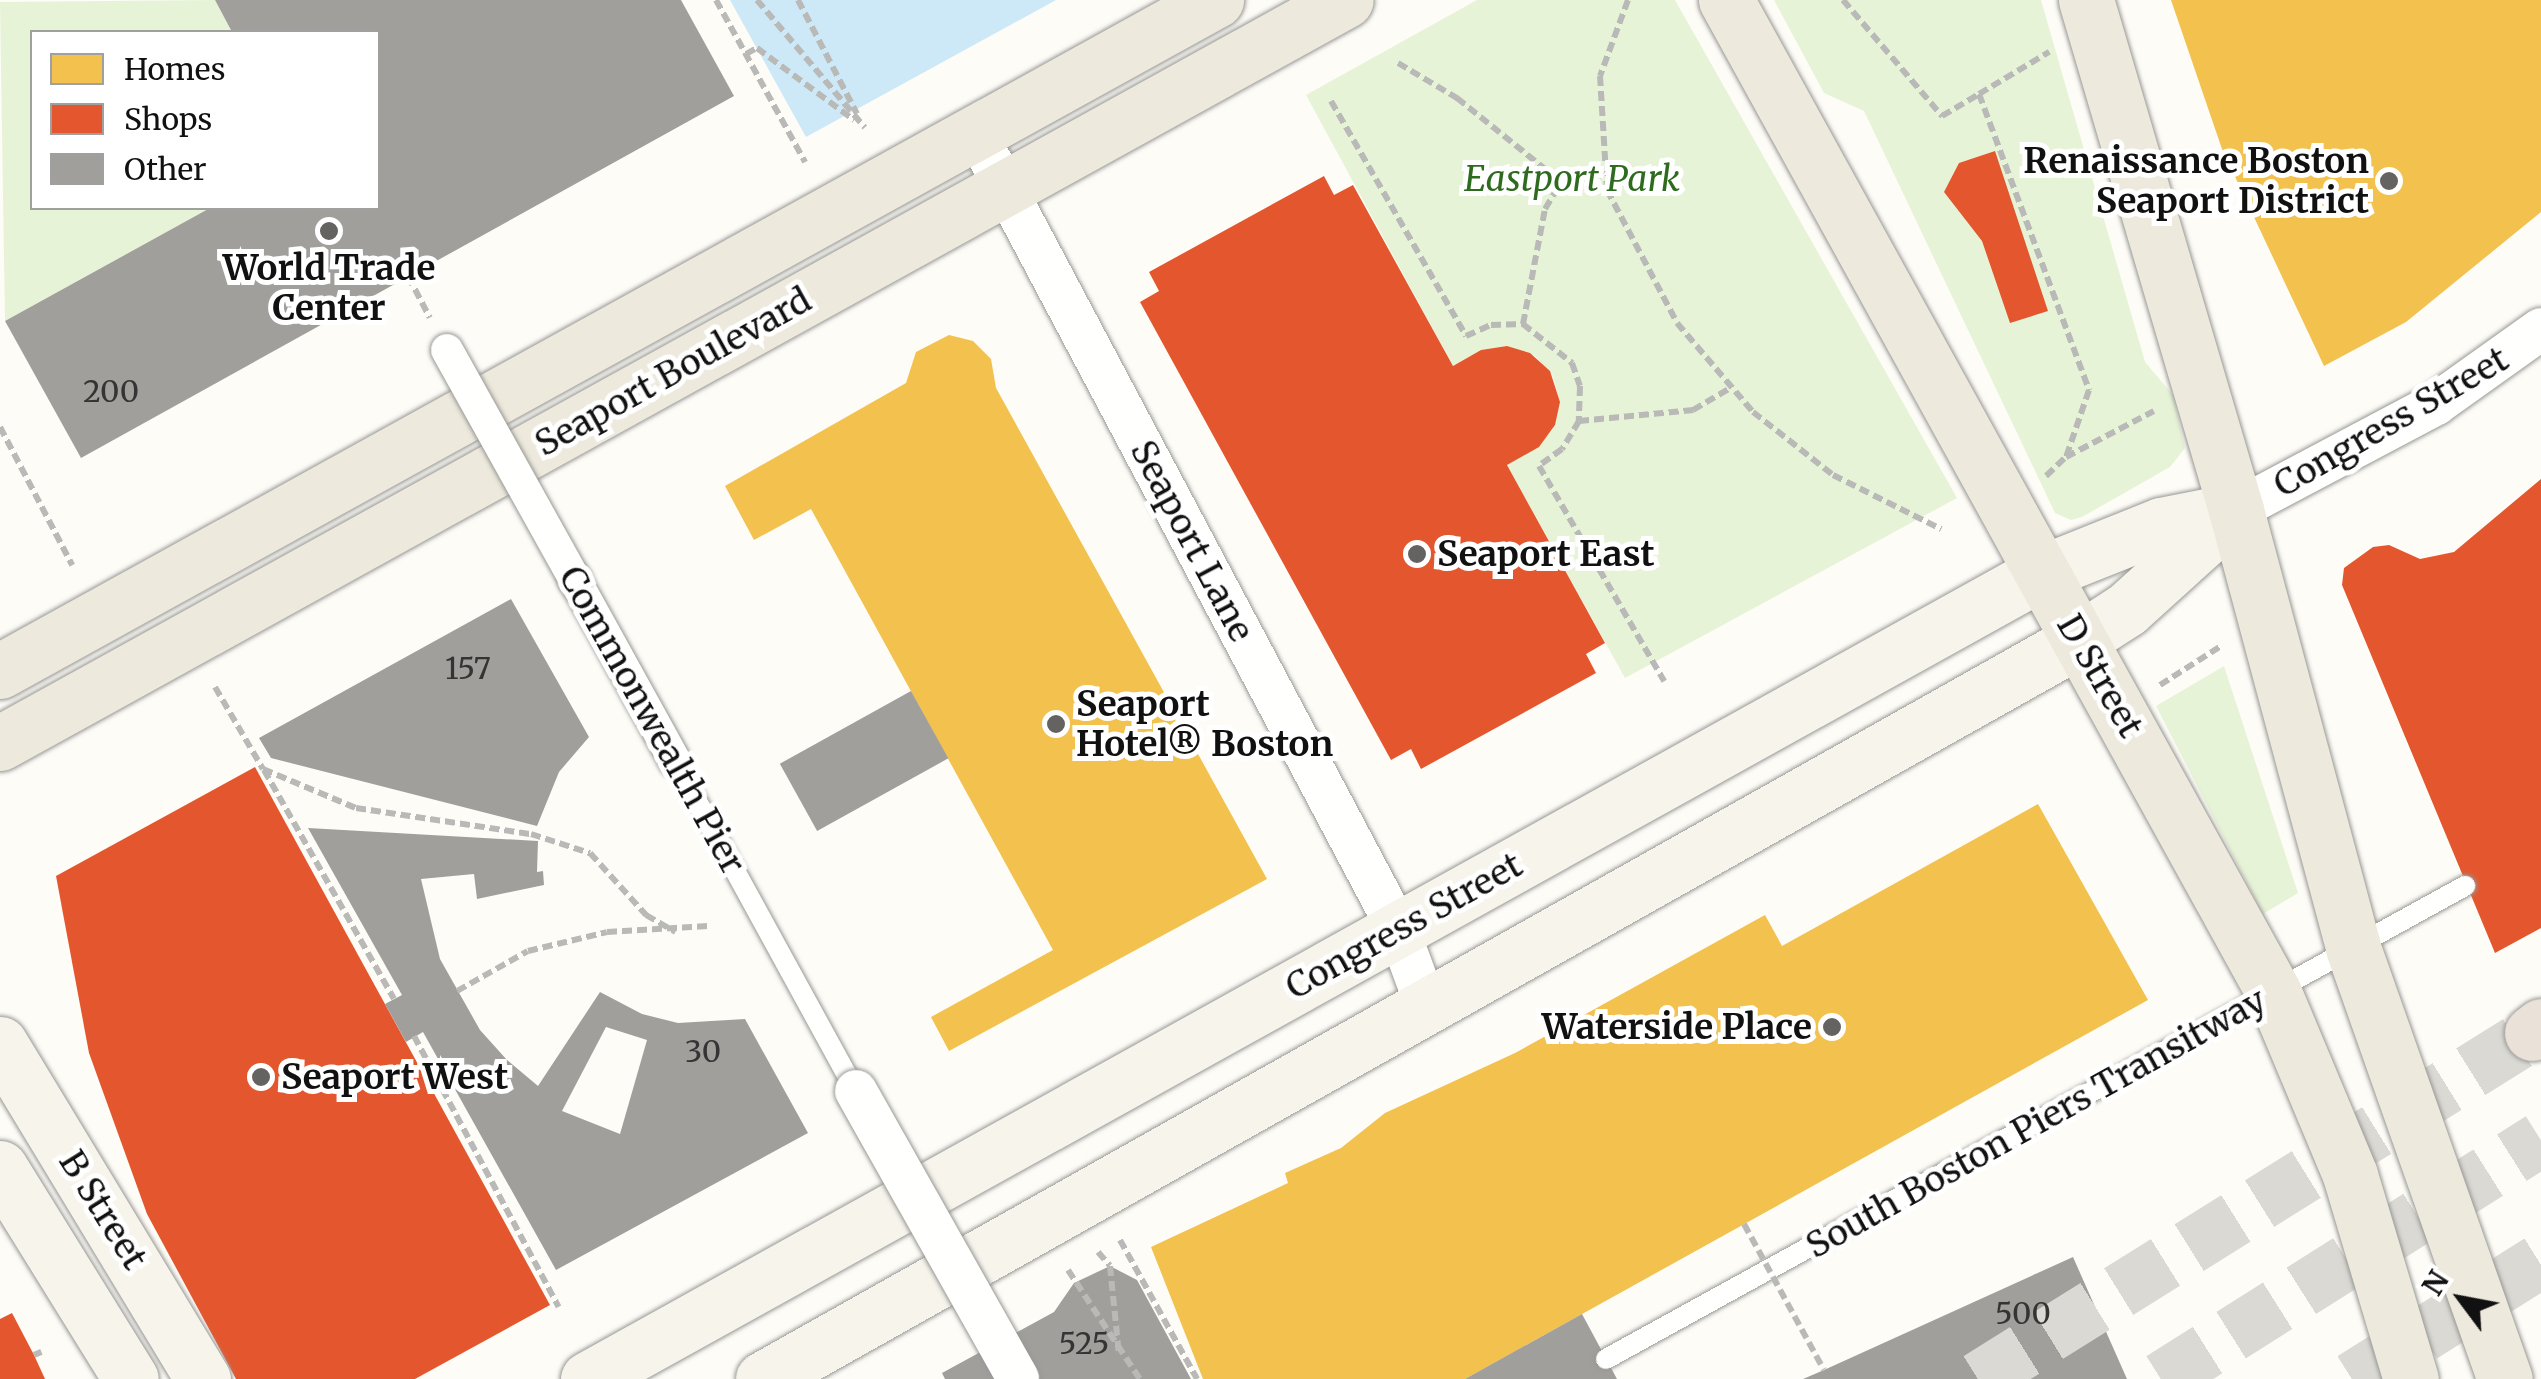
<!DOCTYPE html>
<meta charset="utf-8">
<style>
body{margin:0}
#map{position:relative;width:2541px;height:1379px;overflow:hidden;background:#fdfcf7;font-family:Merriweather,serif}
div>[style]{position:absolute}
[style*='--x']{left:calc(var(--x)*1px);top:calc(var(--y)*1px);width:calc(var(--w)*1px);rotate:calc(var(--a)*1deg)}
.green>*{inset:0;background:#e7f3d7}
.water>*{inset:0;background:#cde8f7}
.pier>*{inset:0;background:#fdfcf7;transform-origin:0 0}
.homes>*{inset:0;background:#f2c14e}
.shops>*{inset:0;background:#e4572e}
.building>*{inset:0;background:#a19f9c;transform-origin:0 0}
.motorway-tunnel>*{height:55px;margin-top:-27.5px;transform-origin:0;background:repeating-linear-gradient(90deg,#dad9d4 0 55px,transparent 0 83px)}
.path>*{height:6px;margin-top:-3px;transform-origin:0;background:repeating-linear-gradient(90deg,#b9b9b8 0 10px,transparent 0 15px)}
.roads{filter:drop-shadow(0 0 2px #979795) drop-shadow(0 0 2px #979795)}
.service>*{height:20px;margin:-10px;padding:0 10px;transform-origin:10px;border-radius:10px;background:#fffffe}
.pedestrian>*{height:32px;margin:-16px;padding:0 16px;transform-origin:16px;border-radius:16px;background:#fffffe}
.minor>*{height:42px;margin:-21px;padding:0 21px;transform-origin:21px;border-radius:21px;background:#fffffe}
.secondary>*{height:55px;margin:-27.5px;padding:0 27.5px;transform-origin:27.5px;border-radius:27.5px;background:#f6f4eb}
.primary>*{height:55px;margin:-27.5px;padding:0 27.5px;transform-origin:27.5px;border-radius:27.5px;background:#ede9dc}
.motorway>*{height:55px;margin:-27.5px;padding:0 27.5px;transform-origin:27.5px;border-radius:27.5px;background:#eae1d8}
.path-bridge>*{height:6px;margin-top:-3px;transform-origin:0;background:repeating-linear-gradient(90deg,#b9b9b8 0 10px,transparent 0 15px)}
.bridges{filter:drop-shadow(0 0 2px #979795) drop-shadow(0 0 2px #979795)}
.pedestrian-bridge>*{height:32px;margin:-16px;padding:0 16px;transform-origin:16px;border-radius:16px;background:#fffffe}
.minor-bridge>*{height:42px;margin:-21px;padding:0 21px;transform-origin:21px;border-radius:21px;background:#fffffe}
.dots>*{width:28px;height:28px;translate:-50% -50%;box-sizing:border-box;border:5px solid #fff;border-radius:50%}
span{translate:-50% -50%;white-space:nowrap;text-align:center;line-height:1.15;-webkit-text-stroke:10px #fff;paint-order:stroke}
.number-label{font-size:30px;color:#353434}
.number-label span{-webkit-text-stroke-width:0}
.poi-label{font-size:35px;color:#111;font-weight:700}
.right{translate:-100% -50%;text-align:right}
.left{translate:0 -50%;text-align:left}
.park-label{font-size:35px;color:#2f6b1f;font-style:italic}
.street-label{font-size:35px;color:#111}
.legend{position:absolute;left:30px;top:30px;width:350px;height:180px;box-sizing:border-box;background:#fff;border:2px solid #a0a0a0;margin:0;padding:12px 18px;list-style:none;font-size:30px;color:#111}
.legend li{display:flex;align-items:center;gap:20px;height:50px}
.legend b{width:50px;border:2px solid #a0a0a0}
.north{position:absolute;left:2411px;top:1249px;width:100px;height:100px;-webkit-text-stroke:8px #fff;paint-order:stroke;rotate:302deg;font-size:28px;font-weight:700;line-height:40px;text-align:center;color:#111}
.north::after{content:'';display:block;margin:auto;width:35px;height:45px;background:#111;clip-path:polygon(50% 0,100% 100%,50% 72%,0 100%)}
</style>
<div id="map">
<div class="green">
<i style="clip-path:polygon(215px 0,232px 32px,32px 32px,32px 208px,210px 208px,5px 321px,0 2px)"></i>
<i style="clip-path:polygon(1477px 0,1675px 0,1957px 498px,1625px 678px,1507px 465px,1552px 431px,1560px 402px,1553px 376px,1535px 356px,1507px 346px,1481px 350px,1453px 366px,1306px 95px)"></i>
<i style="clip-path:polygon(1774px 0,2041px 0,2145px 362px,2173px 395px,2185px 448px,2170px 467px,2082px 517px,2071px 520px,2055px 513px,1864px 111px,1824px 93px)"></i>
<i style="clip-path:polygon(2224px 666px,2298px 893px,2263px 914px,2156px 706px)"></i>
</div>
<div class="water">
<i style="clip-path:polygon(730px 0,1056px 0,806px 137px)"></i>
</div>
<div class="pier">
<i style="left:725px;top:0;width:5px;height:159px"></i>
</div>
<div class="homes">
<i style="clip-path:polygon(2171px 0,2541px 0,2541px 212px,2406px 322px,2324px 366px,2222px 149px)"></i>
<i style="clip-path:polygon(949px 335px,973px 341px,991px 359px,996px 388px,1267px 879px,949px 1051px,931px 1017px,1053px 950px,811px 509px,754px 540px,725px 486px,906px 383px,916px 352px)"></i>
<i style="clip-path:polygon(2038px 804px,2148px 1000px,1465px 1379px,1203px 1379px,1151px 1247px,1288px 1183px,1285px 1173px,1341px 1148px,1385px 1113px,1515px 1053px,1765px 915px,1782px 946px)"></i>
</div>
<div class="shops">
<i style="clip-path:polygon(1995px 151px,2048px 311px,2010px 323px,1982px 241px,1944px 192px,1959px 163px)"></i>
<i style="clip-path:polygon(1324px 176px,1334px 195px,1353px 185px,1453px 366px,1481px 350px,1507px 346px,1530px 353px,1550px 371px,1560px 402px,1555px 425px,1539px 447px,1507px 465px,1605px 643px,1586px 654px,1596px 673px,1421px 769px,1411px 749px,1391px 760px,1140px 302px,1159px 291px,1149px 272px)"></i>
<i style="clip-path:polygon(2541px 479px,2541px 928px,2495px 953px,2342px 585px,2344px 568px,2373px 547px,2389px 545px,2420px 559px,2454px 552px)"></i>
<i style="clip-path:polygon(255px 767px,550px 1305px,415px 1379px,236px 1379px,147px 1214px,89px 1053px,56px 876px)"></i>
<i style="clip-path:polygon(12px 1313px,34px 1355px,45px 1379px,0 1379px,0 1319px)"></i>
</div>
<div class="building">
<i style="clip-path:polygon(215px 0,681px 0,734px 96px,81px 458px,5px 321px,210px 208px,378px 208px,378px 32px,232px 32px)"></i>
<i style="clip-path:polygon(511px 599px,589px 737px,559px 772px,537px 826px,271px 758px,259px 738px)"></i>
<i style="left:911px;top:691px;width:77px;height:150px;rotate:61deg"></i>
<i style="clip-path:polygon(evenodd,308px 828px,538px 841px,537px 872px,543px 871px,544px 885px,477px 899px,474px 874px,421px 879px,440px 959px,480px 1030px,507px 1060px,538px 1086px,600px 992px,642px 1014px,678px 1023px,745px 1019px,808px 1133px,556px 1270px,423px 1032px,406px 1042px,385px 1004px,402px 995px,308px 828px,606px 1027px,647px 1040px,620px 1134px,562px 1111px,606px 1027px)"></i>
<i style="clip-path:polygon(2073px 1257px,2127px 1379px,1803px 1379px,1824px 1370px)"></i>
<i style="clip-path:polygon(1110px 1266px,1137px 1280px,1191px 1379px,945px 1379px,942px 1373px,1054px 1312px,1074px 1283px)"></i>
<i style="clip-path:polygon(1582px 1314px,1617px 1379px,1465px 1379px)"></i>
</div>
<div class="motorway-tunnel">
<i style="--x:1978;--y:1379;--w:653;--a:-31.99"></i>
<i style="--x:2161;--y:1379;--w:449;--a:-32.3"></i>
<i style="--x:2352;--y:1379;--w:223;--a:-32.2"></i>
</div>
<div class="path">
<i style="--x:716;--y:0;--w:185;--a:61.2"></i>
<i style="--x:757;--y:0;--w:167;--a:49.8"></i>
<i style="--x:798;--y:0;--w:128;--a:62.6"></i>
<i style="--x:1628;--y:0;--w:81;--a:110.2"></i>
<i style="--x:1600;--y:76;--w:114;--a:86.5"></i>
<i style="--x:1607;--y:190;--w:150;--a:62.2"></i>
<i style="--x:1677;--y:323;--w:117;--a:49.5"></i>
<i style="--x:1753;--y:412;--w:102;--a:38.2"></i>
<i style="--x:1833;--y:475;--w:121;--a:26.6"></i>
<i style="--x:1843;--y:0;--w:153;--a:49.5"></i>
<i style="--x:1942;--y:116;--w:43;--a:-30.7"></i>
<i style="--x:1979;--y:94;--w:316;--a:69.6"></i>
<i style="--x:2089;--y:390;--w:71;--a:108.9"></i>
<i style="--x:746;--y:54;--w:13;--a:-29"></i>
<i style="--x:757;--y:48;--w:121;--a:36.6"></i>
<i style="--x:1398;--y:63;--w:69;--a:30.7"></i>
<i style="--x:1457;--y:98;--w:134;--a:38.9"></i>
<i style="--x:1979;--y:94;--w:82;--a:-31"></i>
<i style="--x:1331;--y:101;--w:271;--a:60.1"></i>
<i style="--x:1466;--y:336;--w:27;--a:-24"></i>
<i style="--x:1491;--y:325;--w:32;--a:-2"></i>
<i style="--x:1523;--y:324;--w:63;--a:38.5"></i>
<i style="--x:1572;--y:363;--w:24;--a:71"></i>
<i style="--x:1580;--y:386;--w:35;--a:92"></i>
<i style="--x:1579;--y:421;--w:33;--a:121"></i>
<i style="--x:1562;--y:449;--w:29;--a:144"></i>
<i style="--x:1539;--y:466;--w:249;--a:59.8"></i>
<i style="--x:408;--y:276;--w:47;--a:62.4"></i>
<i style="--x:1523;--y:324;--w:117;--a:-79.2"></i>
<i style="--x:1545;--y:209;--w:31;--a:-59"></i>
<i style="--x:1561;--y:182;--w:45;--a:-9"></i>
<i style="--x:1579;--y:421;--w:115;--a:-5.5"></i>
<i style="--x:1693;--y:410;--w:45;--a:-30.5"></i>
<i style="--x:0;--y:427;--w:156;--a:62.4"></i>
<i style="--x:2046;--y:476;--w:28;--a:-44"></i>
<i style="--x:2066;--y:457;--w:99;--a:-27.6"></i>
<i style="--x:2160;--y:685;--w:72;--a:-32.6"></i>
<i style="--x:215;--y:687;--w:95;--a:59.7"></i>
<i style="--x:263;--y:769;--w:101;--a:22.8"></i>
<i style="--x:356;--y:808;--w:177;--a:8.5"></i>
<i style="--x:531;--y:834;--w:62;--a:17.9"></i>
<i style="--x:590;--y:853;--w:84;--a:47.9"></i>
<i style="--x:646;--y:915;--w:34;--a:30"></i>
<i style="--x:264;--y:770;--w:263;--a:60.4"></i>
<i style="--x:457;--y:991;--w:81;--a:-29.4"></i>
<i style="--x:528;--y:951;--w:81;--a:-13.5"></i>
<i style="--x:607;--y:932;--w:101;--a:-3.4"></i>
<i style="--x:414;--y:1036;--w:307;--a:61.9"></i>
<i style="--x:1120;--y:1240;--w:159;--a:61"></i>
<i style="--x:1098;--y:1252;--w:18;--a:49"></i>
<i style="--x:1110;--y:1266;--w:88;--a:84.2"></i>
<i style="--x:1068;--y:1270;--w:131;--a:56.6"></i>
<i style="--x:34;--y:1355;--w:8;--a:-23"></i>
</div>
<div class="roads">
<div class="service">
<i style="--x:675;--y:761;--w:376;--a:61.3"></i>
<i style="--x:1606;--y:1359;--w:981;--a:-28.84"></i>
</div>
<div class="pedestrian">
<i style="--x:575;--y:580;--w:207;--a:61.1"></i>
</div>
<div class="minor">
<i style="--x:976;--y:133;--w:901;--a:62.07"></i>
<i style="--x:1398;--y:929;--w:81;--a:69.8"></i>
<i style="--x:2236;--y:510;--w:226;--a:-27.9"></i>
<i style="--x:2436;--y:404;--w:129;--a:-35.5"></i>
</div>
<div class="secondary">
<i style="--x:0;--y:1044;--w:392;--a:58.8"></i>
<i style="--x:0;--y:1168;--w:248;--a:58.2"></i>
<i style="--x:588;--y:1379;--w:1662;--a:-29.02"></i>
<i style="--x:2041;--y:573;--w:129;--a:-21.8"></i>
<i style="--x:2161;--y:525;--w:76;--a:-11.3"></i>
<i style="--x:763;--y:1379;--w:1509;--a:-29.32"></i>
<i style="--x:2079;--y:640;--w:57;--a:-32.9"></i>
<i style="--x:2127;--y:609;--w:147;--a:-42.2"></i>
</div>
<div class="primary">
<i style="--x:1726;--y:0;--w:1134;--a:61.11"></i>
<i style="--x:2274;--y:993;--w:197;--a:67.3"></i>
<i style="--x:2350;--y:1175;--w:213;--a:73.4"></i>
<i style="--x:2086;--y:0;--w:532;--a:73.61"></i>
<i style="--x:2236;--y:510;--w:453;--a:75"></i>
<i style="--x:2353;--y:948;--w:457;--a:70.6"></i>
<i style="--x:0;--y:671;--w:1389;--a:-28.89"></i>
<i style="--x:0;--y:743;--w:1537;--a:-28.9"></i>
</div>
<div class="motorway">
<i style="--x:2532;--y:1033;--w:11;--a:-38"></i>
</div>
</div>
<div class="path-bridge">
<i style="--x:1744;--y:1224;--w:166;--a:61.3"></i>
</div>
<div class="bridges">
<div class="pedestrian-bridge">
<i style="--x:447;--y:350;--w:263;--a:60.9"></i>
</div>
<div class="minor-bridge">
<i style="--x:856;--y:1091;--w:330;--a:60.6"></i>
</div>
</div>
<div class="dots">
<i style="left:2389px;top:181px;background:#646362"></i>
<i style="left:329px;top:231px;background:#646362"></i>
<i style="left:1417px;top:554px;background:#646362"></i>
<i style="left:1056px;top:724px;background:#646362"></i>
<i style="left:1832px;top:1027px;background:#646362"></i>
<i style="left:261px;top:1077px;background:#646362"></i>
</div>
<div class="number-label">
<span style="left:111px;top:391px">200</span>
<span style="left:468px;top:668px">157</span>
<span style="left:703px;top:1051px">30</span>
<span style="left:2023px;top:1313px">500</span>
<span style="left:1084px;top:1343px">525</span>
</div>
<div class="poi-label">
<span class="right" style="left:2369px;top:181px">Renaissance Boston<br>Seaport District</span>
<span style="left:329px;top:288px">World Trade<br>Center</span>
<span class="left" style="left:1437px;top:554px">Seaport East</span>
<span class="left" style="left:1076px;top:724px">Seaport<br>Hotel® Boston</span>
<span class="right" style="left:1812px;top:1027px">Waterside Place</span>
<span class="left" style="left:281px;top:1077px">Seaport West</span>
</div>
<div class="park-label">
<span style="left:1572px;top:179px">Eastport Park</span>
</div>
<div class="street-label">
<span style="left:673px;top:372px;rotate:-29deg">Seaport Boulevard</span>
<span style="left:2391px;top:422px;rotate:-30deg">Congress Street</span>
<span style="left:1192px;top:541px;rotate:62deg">Seaport Lane</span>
<span style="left:2100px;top:676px;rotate:60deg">D Street</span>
<span style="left:652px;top:720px;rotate:61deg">Commonwealth Pier</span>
<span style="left:1404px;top:926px;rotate:-29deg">Congress Street</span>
<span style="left:2036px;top:1123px;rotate:-29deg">South Boston Piers Transitway</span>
<span style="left:103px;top:1210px;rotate:58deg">B Street</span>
</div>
<ul class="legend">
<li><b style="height:28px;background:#f2c14e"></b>Homes</li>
<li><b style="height:28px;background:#e4572e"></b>Shops</li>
<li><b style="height:28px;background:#a19f9c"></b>Other</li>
</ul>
<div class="north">N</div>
</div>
